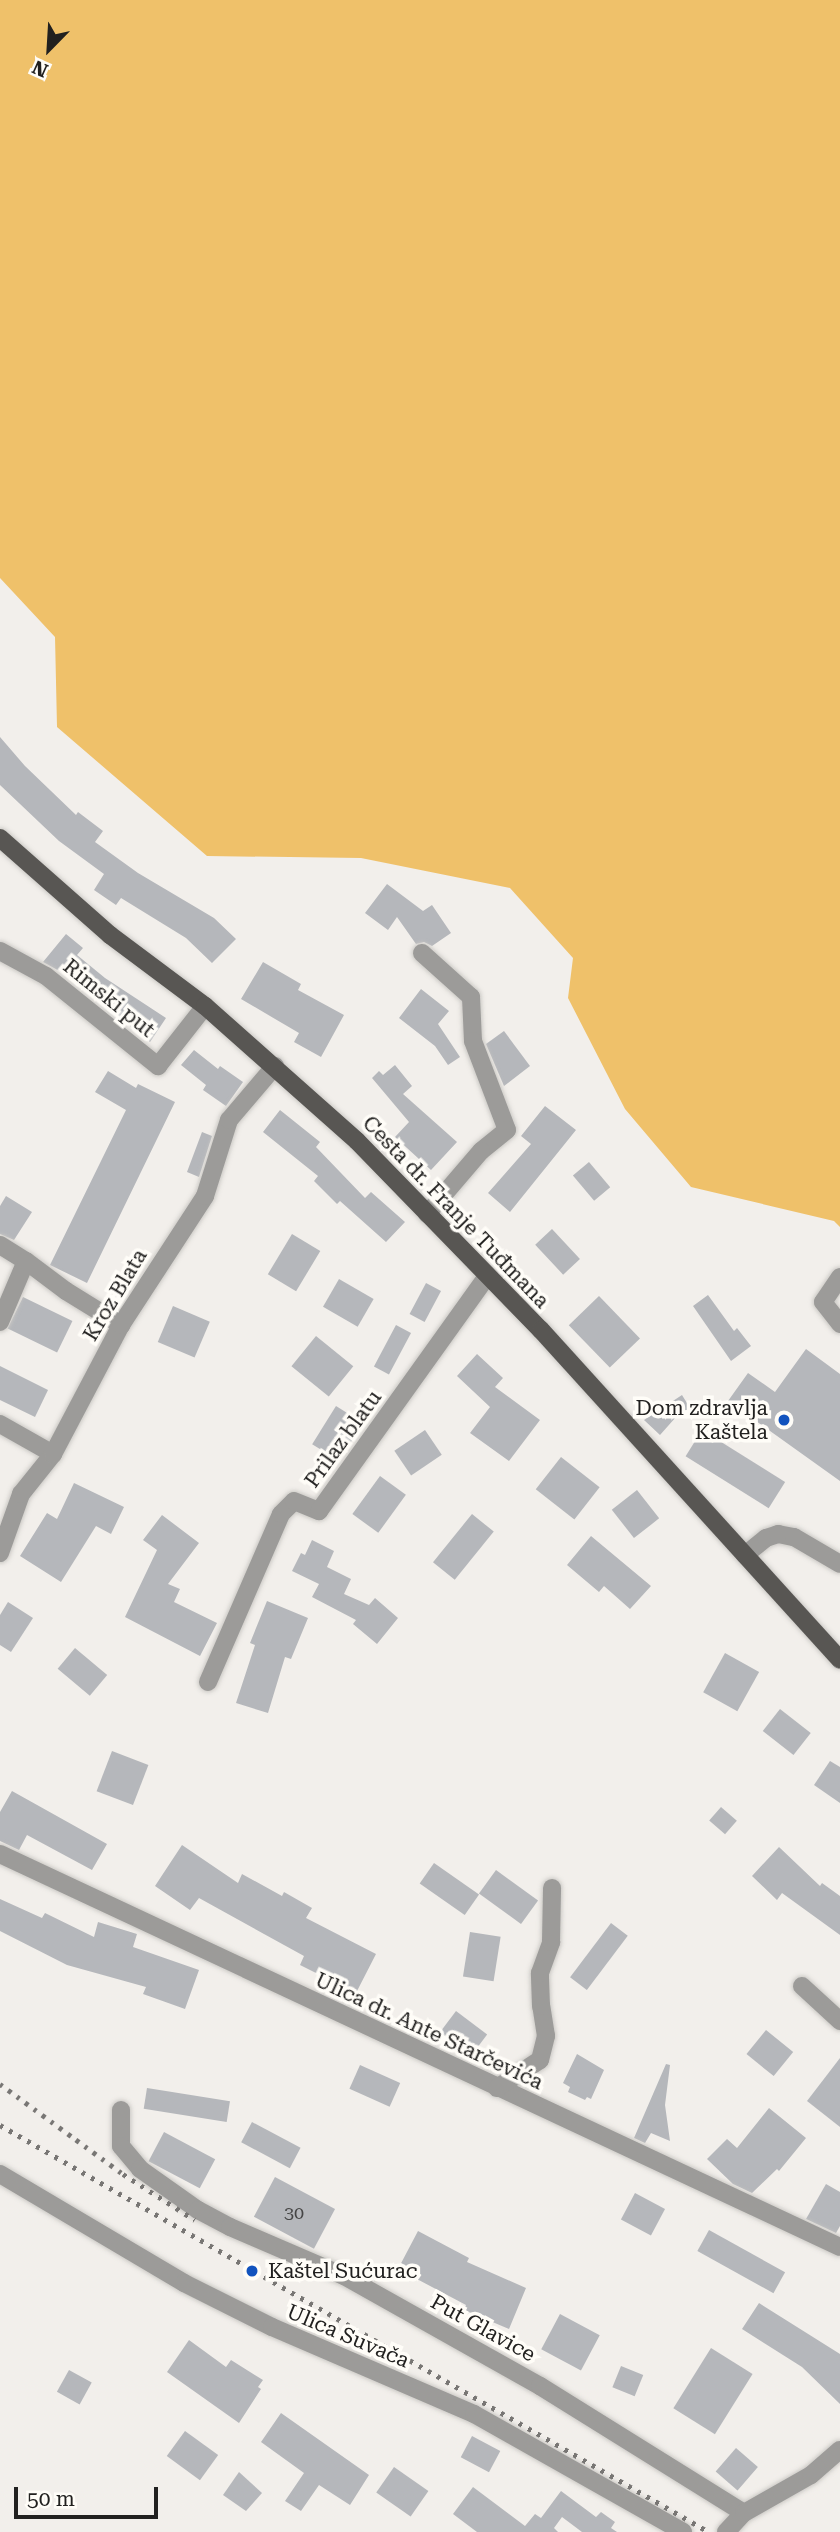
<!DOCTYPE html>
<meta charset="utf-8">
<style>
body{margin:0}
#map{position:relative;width:840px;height:2532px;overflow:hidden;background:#f2efeb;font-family:"Roboto Serif",serif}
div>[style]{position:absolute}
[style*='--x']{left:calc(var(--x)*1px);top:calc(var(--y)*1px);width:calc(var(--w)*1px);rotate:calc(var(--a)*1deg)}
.water>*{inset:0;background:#efc16a}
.building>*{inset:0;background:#b5b7bb;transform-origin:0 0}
.roads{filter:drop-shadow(0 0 2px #cccac6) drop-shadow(0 0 2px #cccac6)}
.minor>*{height:18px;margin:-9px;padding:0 9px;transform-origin:9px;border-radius:9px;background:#9c9b99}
.major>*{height:18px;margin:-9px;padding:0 9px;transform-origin:9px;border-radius:9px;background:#585653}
.rail>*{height:5px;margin-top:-2.5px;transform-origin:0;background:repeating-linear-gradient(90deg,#787674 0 3.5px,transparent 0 10.5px)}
.dots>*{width:19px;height:19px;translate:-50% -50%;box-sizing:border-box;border:4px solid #fffdf8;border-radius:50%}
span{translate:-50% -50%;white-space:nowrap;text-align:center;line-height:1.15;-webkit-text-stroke:7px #fffdf8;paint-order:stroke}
.number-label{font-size:18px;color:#464646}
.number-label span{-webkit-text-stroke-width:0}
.street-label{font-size:21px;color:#21201f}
.poi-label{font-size:21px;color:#21201f}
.right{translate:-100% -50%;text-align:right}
.left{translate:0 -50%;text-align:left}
.north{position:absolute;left:14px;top:14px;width:70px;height:70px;-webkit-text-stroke:5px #fffdf8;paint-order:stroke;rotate:204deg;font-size:19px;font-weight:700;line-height:28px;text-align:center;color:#21201f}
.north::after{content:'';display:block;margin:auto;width:24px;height:32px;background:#21201f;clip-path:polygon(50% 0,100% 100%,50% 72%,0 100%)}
.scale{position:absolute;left:14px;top:2487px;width:144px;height:32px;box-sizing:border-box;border:4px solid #21201f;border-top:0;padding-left:9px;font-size:21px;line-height:24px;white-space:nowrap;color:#21201f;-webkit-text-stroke:5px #fffdf8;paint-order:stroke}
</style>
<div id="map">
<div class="water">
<i style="clip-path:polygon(0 0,840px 0,840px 1227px,834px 1221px,691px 1187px,625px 1109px,568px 998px,573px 958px,510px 888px,361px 858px,207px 856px,57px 727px,55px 637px,0 578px)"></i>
</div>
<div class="building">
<i style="clip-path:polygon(0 737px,25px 766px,76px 815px,78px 812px,103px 831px,95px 842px,138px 873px,214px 918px,236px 939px,212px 963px,186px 938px,121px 898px,116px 905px,94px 890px,104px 874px,59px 841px,0 785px)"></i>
<i style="clip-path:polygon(387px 884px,423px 911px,432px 905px,451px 933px,432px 946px,424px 942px,416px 944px,397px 917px,388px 930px,365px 913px)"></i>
<i style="clip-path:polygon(66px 934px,83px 948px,77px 955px,105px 978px,166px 1018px,150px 1042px,63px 973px,43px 962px)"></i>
<i style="clip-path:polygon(263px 962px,301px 984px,298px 990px,344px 1015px,321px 1057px,294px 1042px,299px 1033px,241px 999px)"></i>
<i style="clip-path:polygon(421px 989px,449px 1011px,438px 1024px,460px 1057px,448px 1065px,435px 1046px,399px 1018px)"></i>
<i style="clip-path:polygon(504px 1031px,530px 1066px,504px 1086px,486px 1044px)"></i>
<i style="clip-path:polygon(194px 1050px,218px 1069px,220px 1066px,243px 1082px,226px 1106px,203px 1090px,206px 1085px,181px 1065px)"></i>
<i style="clip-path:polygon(395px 1065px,412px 1086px,403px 1094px,457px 1142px,431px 1170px,395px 1137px,409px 1122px,372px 1078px,379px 1071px,383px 1075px)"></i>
<i style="clip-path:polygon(108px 1071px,136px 1088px,138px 1084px,175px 1102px,87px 1283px,50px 1265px,126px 1110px,95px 1092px)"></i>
<i style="clip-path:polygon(545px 1106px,576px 1130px,510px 1212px,488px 1193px,531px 1144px,521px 1136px)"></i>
<i style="clip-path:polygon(280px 1110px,320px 1142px,316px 1147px,365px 1198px,371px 1192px,405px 1222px,386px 1242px,340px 1201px,337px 1204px,314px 1181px,318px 1176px,263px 1132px)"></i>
<i style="clip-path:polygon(202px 1132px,212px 1136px,199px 1177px,187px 1172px)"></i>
<i style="left:589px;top:1162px;width:33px;height:21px;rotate:50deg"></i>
<i style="clip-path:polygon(6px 1196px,32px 1212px,14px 1240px,0 1234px,0 1206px)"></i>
<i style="left:552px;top:1229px;width:41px;height:23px;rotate:47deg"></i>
<i style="left:292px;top:1234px;width:33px;height:47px;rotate:31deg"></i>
<i style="left:339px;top:1279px;width:40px;height:32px;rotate:30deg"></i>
<i style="left:426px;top:1283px;width:17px;height:35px;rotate:28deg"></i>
<i style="clip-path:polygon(708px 1295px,734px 1331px,737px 1328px,751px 1346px,731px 1361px,693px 1306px)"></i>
<i style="left:599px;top:1296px;width:59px;height:42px;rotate:46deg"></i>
<i style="left:23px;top:1297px;width:55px;height:35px;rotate:26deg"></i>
<i style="left:173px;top:1306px;width:40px;height:39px;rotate:23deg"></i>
<i style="left:396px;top:1325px;width:17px;height:47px;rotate:28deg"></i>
<i style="left:316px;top:1336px;width:48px;height:39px;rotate:39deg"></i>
<i style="clip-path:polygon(806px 1349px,840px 1374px,840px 1481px,728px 1401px,748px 1373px,775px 1392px)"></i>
<i style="clip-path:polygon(477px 1354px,503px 1378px,495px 1387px,540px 1420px,509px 1461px,470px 1433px,490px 1407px,457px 1376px)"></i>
<i style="clip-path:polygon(0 1366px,48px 1390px,35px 1417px,0 1400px)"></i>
<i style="clip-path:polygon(682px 1395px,690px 1408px,676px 1417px,660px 1435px,644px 1420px)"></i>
<i style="left:336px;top:1406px;width:32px;height:45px;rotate:32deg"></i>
<i style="left:425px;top:1430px;width:30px;height:37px;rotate:56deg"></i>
<i style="left:702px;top:1430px;width:98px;height:31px;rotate:32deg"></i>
<i style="left:561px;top:1457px;width:49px;height:41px;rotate:38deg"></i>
<i style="left:380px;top:1476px;width:32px;height:47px;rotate:36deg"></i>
<i style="clip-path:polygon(74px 1483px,124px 1507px,111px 1534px,96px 1526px,61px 1582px,20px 1556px,47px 1513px,57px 1519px)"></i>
<i style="left:637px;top:1490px;width:36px;height:32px;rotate:52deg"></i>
<i style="left:472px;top:1514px;width:28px;height:62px;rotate:39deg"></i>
<i style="clip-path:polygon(162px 1515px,199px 1543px,168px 1584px,180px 1589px,174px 1602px,217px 1623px,200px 1656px,125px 1617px,157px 1550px,143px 1540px)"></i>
<i style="clip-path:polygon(591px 1536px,651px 1586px,630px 1609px,604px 1586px,599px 1592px,567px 1565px)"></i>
<i style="clip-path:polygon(312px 1540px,334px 1551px,327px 1567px,351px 1579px,344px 1594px,369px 1605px,375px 1598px,398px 1618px,377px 1644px,353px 1624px,356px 1620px,312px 1597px,319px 1584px,292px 1571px,301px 1553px,305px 1555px)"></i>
<i style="clip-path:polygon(267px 1601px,308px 1618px,291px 1659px,285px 1657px,268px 1713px,236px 1703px,255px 1645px,250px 1643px)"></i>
<i style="clip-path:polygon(8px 1602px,33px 1618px,11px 1652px,0 1645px,0 1615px)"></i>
<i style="left:75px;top:1648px;width:42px;height:27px;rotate:40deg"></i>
<i style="left:725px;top:1653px;width:39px;height:45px;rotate:29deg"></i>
<i style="left:780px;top:1709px;width:39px;height:28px;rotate:38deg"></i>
<i style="left:112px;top:1751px;width:39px;height:43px;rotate:21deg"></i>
<i style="clip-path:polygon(830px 1761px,840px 1767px,840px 1803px,814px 1785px)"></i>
<i style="clip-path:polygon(12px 1791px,107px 1844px,92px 1870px,27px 1835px,19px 1850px,0 1841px,0 1812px)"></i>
<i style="left:721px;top:1807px;width:21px;height:18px;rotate:41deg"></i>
<i style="clip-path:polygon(182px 1845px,238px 1883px,242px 1874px,282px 1896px,284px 1892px,312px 1908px,306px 1918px,376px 1954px,356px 1993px,300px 1965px,304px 1956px,199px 1898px,190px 1910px,155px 1886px)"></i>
<i style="clip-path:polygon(779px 1847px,820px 1886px,822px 1883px,840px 1896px,840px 1935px,782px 1893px,777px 1900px,752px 1876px)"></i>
<i style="left:434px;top:1863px;width:55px;height:25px;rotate:35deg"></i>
<i style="left:496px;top:1870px;width:52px;height:29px;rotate:36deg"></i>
<i style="clip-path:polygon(0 1899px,42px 1918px,45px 1913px,94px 1937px,98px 1922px,137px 1934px,133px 1947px,199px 1970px,185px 2009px,143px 1994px,146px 1987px,67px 1965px,0 1931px)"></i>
<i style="left:611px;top:1923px;width:21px;height:68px;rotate:37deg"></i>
<i style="left:470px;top:1932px;width:31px;height:45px;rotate:9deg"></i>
<i style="left:456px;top:2011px;width:39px;height:30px;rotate:37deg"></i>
<i style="left:766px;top:2030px;width:35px;height:31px;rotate:39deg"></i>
<i style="clip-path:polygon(577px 2054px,604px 2070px,591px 2099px,587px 2097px,585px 2100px,568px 2092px,570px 2087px,563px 2083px)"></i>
<i style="clip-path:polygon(840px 2058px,840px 2127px,807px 2101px)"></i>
<i style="clip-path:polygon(666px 2064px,670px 2065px,665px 2105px,670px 2141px,651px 2133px,645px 2143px,634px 2138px)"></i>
<i style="left:360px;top:2065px;width:44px;height:26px;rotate:24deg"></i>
<i style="left:147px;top:2088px;width:84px;height:21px;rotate:9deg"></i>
<i style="clip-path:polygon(769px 2108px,806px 2138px,779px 2171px,777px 2169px,752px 2193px,733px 2184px,707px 2159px,727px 2139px,737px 2148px)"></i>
<i style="left:252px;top:2122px;width:55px;height:23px;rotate:28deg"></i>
<i style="left:164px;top:2132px;width:58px;height:33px;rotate:28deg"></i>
<i style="left:275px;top:2177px;width:68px;height:45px;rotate:28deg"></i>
<i style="clip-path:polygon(826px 2184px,840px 2192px,840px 2226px,836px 2233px,806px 2219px)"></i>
<i style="left:635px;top:2193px;width:34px;height:30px;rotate:28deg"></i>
<i style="left:709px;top:2230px;width:87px;height:24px;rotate:29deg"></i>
<i style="clip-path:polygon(418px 2231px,469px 2258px,467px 2262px,526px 2288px,509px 2329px,464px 2310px,466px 2305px,398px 2269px)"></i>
<i style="clip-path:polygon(759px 2303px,840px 2354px,840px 2404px,802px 2367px,742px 2329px)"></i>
<i style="left:560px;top:2314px;width:45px;height:40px;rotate:28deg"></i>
<i style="clip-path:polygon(189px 2340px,226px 2367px,231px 2360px,263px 2380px,258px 2387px,261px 2389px,239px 2423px,167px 2372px)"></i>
<i style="left:711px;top:2348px;width:49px;height:71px;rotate:32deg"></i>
<i style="left:621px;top:2366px;width:24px;height:23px;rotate:22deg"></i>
<i style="left:69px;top:2370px;width:26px;height:25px;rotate:29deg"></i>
<i style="clip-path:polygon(281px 2413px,369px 2475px,350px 2505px,319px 2485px,301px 2511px,285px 2501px,304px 2473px,261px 2442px)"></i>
<i style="left:185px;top:2431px;width:41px;height:31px;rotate:36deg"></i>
<i style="left:472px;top:2436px;width:32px;height:24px;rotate:28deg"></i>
<i style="left:736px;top:2448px;width:29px;height:31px;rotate:41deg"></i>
<i style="left:394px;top:2467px;width:42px;height:31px;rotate:35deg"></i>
<i style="clip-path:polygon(239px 2472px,262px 2493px,246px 2511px,223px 2495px)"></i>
<i style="clip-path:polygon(473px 2487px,525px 2526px,535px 2514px,541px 2518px,561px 2491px,596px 2517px,601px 2512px,615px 2522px,611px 2528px,617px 2532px,582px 2532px,562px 2517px,554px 2528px,558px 2532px,477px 2532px,453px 2514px)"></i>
</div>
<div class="roads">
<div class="minor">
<i style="--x:0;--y:951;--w:52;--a:28.5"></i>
<i style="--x:46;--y:976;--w:144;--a:38.8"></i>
<i style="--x:158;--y:1066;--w:76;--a:-51.9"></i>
<i style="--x:422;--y:953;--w:66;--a:41.9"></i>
<i style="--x:471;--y:997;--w:44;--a:87.4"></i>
<i style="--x:473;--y:1041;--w:95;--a:69.1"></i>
<i style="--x:507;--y:1130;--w:33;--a:141"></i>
<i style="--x:481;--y:1151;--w:83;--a:130.6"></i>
<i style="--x:0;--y:1245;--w:31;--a:32"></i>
<i style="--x:840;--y:1277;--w:30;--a:124"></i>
<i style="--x:823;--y:1302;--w:28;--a:52"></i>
<i style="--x:0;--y:1322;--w:66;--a:-66.9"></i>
<i style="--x:26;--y:1261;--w:50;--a:36.9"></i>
<i style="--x:66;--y:1291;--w:65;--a:31.7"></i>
<i style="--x:0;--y:1424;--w:61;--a:29.5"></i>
<i style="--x:0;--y:1553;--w:63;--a:-70.4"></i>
<i style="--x:21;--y:1494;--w:51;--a:-51.3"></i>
<i style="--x:53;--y:1454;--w:146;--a:-62.2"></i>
<i style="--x:121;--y:1325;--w:154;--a:-56.9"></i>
<i style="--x:205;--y:1196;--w:80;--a:-72.5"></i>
<i style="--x:229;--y:1120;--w:71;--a:-49.6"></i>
<i style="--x:745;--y:1555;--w:27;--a:-39"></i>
<i style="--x:766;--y:1538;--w:13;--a:-18"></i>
<i style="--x:778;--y:1534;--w:16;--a:11"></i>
<i style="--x:794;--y:1537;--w:53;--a:30.4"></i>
<i style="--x:208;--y:1682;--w:183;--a:-66.5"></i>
<i style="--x:281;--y:1514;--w:18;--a:-45"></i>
<i style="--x:294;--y:1501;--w:27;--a:22"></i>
<i style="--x:319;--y:1511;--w:289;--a:-54.4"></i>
<i style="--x:0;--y:1854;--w:927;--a:25.07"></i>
<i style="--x:802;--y:1986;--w:52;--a:42.6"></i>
<i style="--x:497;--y:2088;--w:51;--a:-33.1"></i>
<i style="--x:540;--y:2060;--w:25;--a:-76"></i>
<i style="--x:546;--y:2036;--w:30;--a:-99"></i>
<i style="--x:541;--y:2006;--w:33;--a:-92"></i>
<i style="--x:540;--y:1973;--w:33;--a:-70"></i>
<i style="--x:551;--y:1942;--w:54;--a:-88.9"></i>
<i style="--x:121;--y:2110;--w:36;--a:90"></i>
<i style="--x:121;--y:2146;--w:30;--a:50"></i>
<i style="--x:140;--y:2169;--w:71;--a:35.3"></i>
<i style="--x:198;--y:2210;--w:36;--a:28"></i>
<i style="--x:230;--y:2227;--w:124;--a:23.3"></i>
<i style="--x:344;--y:2276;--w:225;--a:29.3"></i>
<i style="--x:540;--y:2386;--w:240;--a:31.9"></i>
<i style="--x:0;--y:2174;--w:214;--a:30.6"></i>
<i style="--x:184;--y:2283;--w:98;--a:26.6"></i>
<i style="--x:272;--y:2327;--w:220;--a:23.3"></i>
<i style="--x:474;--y:2414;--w:240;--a:29.4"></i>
<i style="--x:726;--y:2532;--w:26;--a:-47"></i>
<i style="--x:744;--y:2513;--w:77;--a:-29.6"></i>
<i style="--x:811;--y:2475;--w:38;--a:-41"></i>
</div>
<div class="major">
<i style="--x:0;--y:838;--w:147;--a:41.4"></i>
<i style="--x:110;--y:935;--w:119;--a:36.8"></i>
<i style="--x:205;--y:1006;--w:203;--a:41.6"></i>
<i style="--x:357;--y:1141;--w:264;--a:45.8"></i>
<i style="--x:541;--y:1330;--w:445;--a:47.8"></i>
</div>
</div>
<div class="rail">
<i style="--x:0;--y:2084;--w:152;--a:36.2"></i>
<i style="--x:123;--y:2174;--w:85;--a:32.6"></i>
<i style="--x:0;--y:2125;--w:818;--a:29.86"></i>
</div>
<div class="dots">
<i style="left:784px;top:1420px;background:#1253be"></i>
<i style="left:252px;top:2271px;background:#1253be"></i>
</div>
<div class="number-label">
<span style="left:294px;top:2213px">30</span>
</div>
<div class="street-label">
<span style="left:109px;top:998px;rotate:39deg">Rimski put</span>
<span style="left:456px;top:1212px;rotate:46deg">Cesta dr. Franje Tuđmana</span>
<span style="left:115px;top:1295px;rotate:-59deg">Kroz Blata</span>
<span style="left:343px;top:1439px;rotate:-54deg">Prilaz blatu</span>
<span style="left:429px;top:2031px;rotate:25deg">Ulica dr. Ante Starčevića</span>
<span style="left:483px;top:2328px;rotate:29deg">Put Glavice</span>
<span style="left:348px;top:2336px;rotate:23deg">Ulica Suvača</span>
</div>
<div class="poi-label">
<span class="right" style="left:768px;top:1420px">Dom zdravlja<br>Kaštela</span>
<span class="left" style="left:268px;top:2271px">Kaštel Sućurac</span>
</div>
<div class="north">N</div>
<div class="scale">50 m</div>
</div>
